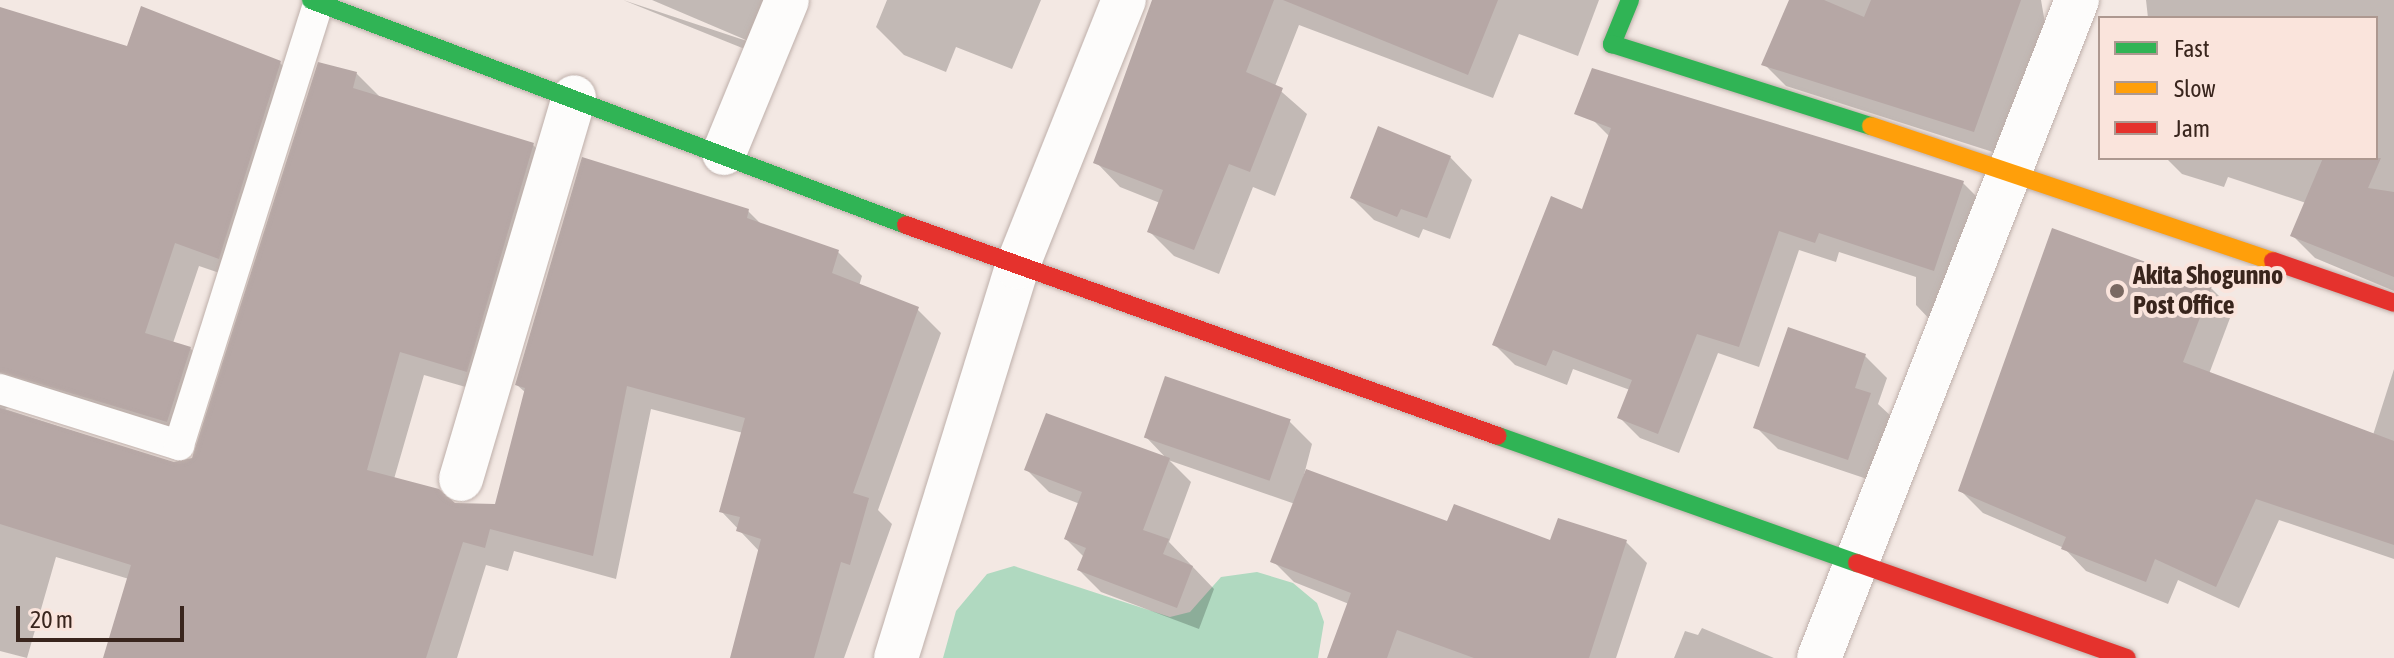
<!DOCTYPE html>
<style>
body{margin:0}
#map{position:relative;width:2394px;height:658px;overflow:hidden;background:#f3e8e3;font-family:"Asap Condensed",sans-serif}
div>[style]{position:absolute}
[style*='--x']{left:calc(var(--x)*1px);top:calc(var(--y)*1px);width:calc(var(--w)*1px);rotate:calc(var(--a)*1deg)}
.green>*{inset:0;background:#b0d9c0}
.shadow>*{inset:0;background:#0003}
.building>*{inset:0;background:#b6a7a5;transform-origin:0 0}
.roads{filter:drop-shadow(0 0 2px #beafaa) drop-shadow(0 0 2px #beafaa)}
.lane>*{height:30px;margin:-15px;padding:0 15px;transform-origin:15px;border-radius:15px;background:#fdfcfb}
.street>*{height:44px;margin:-22px;padding:0 22px;transform-origin:22px;border-radius:22px;background:#fdfcfb}
.fast>*{height:18px;margin:-9px;padding:0 9px;transform-origin:9px;border-radius:9px;background:#30b455}
.slow>*{height:18px;margin:-9px;padding:0 9px;transform-origin:9px;border-radius:9px;background:#ff9f0a}
.jam>*{height:18px;margin:-9px;padding:0 9px;transform-origin:9px;border-radius:9px;background:#e5322d}
.dots>*{width:22px;height:22px;translate:-50% -50%;box-sizing:border-box;border:4px solid #fae4dc;border-radius:50%}
span{translate:-50% -50%;white-space:nowrap;text-align:center;line-height:1.15;-webkit-text-stroke:8px #fae4dc;paint-order:stroke}
.poi-label{font-size:26px;color:#39251d;font-weight:700}
.left{translate:0 -50%;text-align:left}
.legend{position:absolute;left:2098px;top:16px;width:280px;height:144px;box-sizing:border-box;background:#fae4dc;border:2px solid #ad9890;margin:0;padding:10px 14px;list-style:none;font-size:24px;color:#39251d}
.legend li{display:flex;align-items:center;gap:16px;height:40px}
.legend b{width:40px;border:2px solid #ad9890}
.scale{position:absolute;left:16px;top:606px;width:168px;height:36px;box-sizing:border-box;border:4px solid #39251d;border-top:0;padding-left:10px;font-size:24px;line-height:28px;white-space:nowrap;color:#39251d;-webkit-text-stroke:6px #fae4dc;paint-order:stroke}
</style>
<div id="map">
<div class="green">
<i style="clip-path:polygon(1014px 566px,1170px 617px,1190px 612px,1221px 577px,1257px 572px,1293px 583px,1317px 603px,1324px 622px,1318px 658px,943px 658px,956px 611px,987px 574px)"></i>
</div>
<div class="shadow">
<i style="clip-path:polygon(623px 0,753px 43px,652px 0,797px 0,767px 58px)"></i>
<i style="clip-path:polygon(887px 0,1041px 0,1012px 69px,956px 47px,946px 72px,904px 55px,876px 27px)"></i>
<i style="clip-path:polygon(1154px 0,1599px 0,1578px 56px,1519px 34px,1493px 98px,1299px 25px,1275px 86px,1307px 114px,1275px 196px,1253px 187px,1219px 274px,1174px 256px,1149px 231px,1160px 203px,1120px 187px,1096px 162px)"></i>
<i style="clip-path:polygon(1791px 0,2041px 0,2045px 23px,1996px 153px,1786px 86px,1764px 64px)"></i>
<i style="clip-path:polygon(2146px 0,2394px 0,2394px 291px,2315px 258px,2292px 235px,2306px 203px,2228px 177px,2224px 187px,2182px 174px,2166px 158px,2376px 158px,2376px 18px,2148px 18px)"></i>
<i style="clip-path:polygon(0 24px,129px 48px,280px 63px,304px 87px,243px 281px,199px 266px,173px 343px,190px 348px,214px 372px,191px 445px,29px 395px,5px 409px,174px 464px,193px 459px,356px 73px,381px 98px,533px 145px,557px 169px,490px 394px,424px 375px,394px 479px,454px 505px,497px 507px,526px 393px,517px 385px,748px 211px,763px 226px,838px 252px,862px 276px,859px 286px,917px 309px,941px 333px,878px 510px,892px 524px,844px 658px,733px 658px,760px 552px,721px 511px,743px 433px,651px 409px,616px 579px,514px 551px,508px 571px,486px 565px,457px 658px,105px 658px,129px 579px,56px 557px,27px 658px,0 651px)"></i>
<i style="clip-path:polygon(1613px 78px,1963px 183px,1984px 204px,1936px 326px,1916px 305px,1916px 277px,1839px 252px,1836px 262px,1799px 250px,1759px 367px,1718px 353px,1679px 453px,1640px 438px,1620px 418px,1630px 390px,1573px 369px,1567px 385px,1515px 365px,1494px 344px,1583px 212px,1610px 137px,1594px 121px)"></i>
<i style="clip-path:polygon(1450px 157px,1472px 180px,1450px 239px,1423px 229px,1419px 238px,1374px 220px,1352px 198px)"></i>
<i style="clip-path:polygon(2211px 288px,2233px 310px,2209px 374px,2373px 435px,2394px 369px,2394px 559px,2279px 520px,2239px 608px,2178px 580px,2168px 604px,2086px 571px,2064px 548px,1983px 513px,1960px 490px)"></i>
<i style="clip-path:polygon(1865px 356px,1887px 378px,1878px 404px,1892px 417px,1870px 480px,1778px 449px,1756px 427px)"></i>
<i style="clip-path:polygon(1290px 422px,1312px 444px,1299px 494px,1552px 542px,1626px 542px,1647px 563px,1616px 658px,1330px 658px,1349px 604px,1294px 582px,1273px 561px,1295px 504px,1168px 460px,1146px 437px)"></i>
<i style="clip-path:polygon(1169px 460px,1191px 482px,1169px 542px,1214px 589px,1199px 629px,1101px 592px,1079px 570px,1084px 557px,1066px 539px,1080px 504px,1049px 492px,1027px 470px)"></i>
<i style="clip-path:polygon(1702px 628px,1774px 658px,1674px 658px,1685px 631px,1698px 635px)"></i>
</div>
<div class="building">
<i style="clip-path:polygon(1152px 0,1274px 0,1246px 72px,1283px 88px,1250px 172px,1229px 164px,1194px 250px,1147px 232px,1163px 190px,1093px 163px)"></i>
<i style="clip-path:polygon(1283px 0,1498px 0,1468px 75px)"></i>
<i style="clip-path:polygon(1789px 0,1824px 0,1864px 17px,1871px 0,2021px 0,1974px 132px,1761px 65px)"></i>
<i style="clip-path:polygon(141px 6px,281px 61px,219px 259px,175px 243px,145px 333px,191px 347px,167px 422px,0 372px,0 7px,127px 46px)"></i>
<i style="clip-path:polygon(318px 62px,357px 72px,353px 88px,534px 143px,467px 372px,400px 352px,367px 470px,439px 489px,455px 503px,495px 504px,525px 388px,515px 385px,582px 157px,749px 209px,747px 218px,839px 250px,832px 273px,919px 307px,853px 493px,869px 498px,850px 565px,841px 562px,814px 658px,730px 658px,761px 539px,736px 531px,740px 517px,719px 512px,745px 418px,627px 386px,593px 556px,490px 529px,485px 548px,463px 542px,426px 658px,103px 658px,131px 565px,0 524px,0 408px,174px 462px,192px 458px)"></i>
<i style="clip-path:polygon(1592px 68px,1964px 181px,1934px 271px,1819px 233px,1815px 243px,1779px 231px,1739px 347px,1697px 334px,1658px 434px,1617px 418px,1632px 380px,1553px 350px,1546px 366px,1492px 345px,1551px 196px,1582px 209px,1611px 128px,1574px 114px)"></i>
<i style="clip-path:polygon(1378px 126px,1451px 156px,1427px 218px,1401px 209px,1397px 217px,1350px 198px)"></i>
<i style="clip-path:polygon(2323px 158px,2381px 158px,2368px 188px,2394px 192px,2394px 277px,2290px 236px)"></i>
<i style="clip-path:polygon(2052px 228px,2212px 286px,2183px 362px,2394px 441px,2394px 545px,2256px 499px,2216px 587px,2155px 559px,2146px 582px,2061px 549px,2066px 537px,1958px 491px)"></i>
<i style="clip-path:polygon(1788px 327px,1866px 354px,1855px 388px,1871px 393px,1848px 460px,1753px 428px)"></i>
<i style="left:1165px;top:376px;width:133px;height:65px;rotate:19deg"></i>
<i style="clip-path:polygon(1046px 413px,1170px 458px,1143px 530px,1169px 539px,1163px 554px,1193px 566px,1177px 608px,1077px 570px,1086px 548px,1064px 539px,1082px 492px,1024px 470px)"></i>
<i style="clip-path:polygon(1306px 469px,1447px 521px,1454px 504px,1550px 540px,1558px 518px,1627px 540px,1589px 658px,1474px 658px,1397px 630px,1387px 658px,1327px 658px,1351px 593px,1270px 562px)"></i>
</div>
<div class="roads">
<div class="lane">
<i style="--x:0;--y:389;--w:188;--a:17.4"></i>
<i style="--x:179;--y:445;--w:463;--a:-72.5"></i>
</div>
<div class="street">
<i style="--x:724;--y:153;--w:165;--a:-67.6"></i>
<i style="--x:461;--y:479;--w:398;--a:-73.5"></i>
<i style="--x:896;--y:658;--w:409;--a:-72.8"></i>
<i style="--x:1017;--y:267;--w:288;--a:-68.2"></i>
<i style="--x:1819;--y:658;--w:707;--a:-68.59"></i>
</div>
<div class="fast">
<i style="--x:311;--y:0;--w:636;--a:20.71"></i>
<i style="--x:1630;--y:0;--w:48;--a:112.2"></i>
<i style="--x:1612;--y:44;--w:272;--a:17.6"></i>
<i style="--x:1498;--y:436;--w:381;--a:19.5"></i>
</div>
<div class="slow">
<i style="--x:1871;--y:126;--w:424;--a:18.6"></i>
</div>
<div class="jam">
<i style="--x:906;--y:225;--w:628;--a:19.62"></i>
<i style="--x:2273;--y:261;--w:128;--a:19.1"></i>
<i style="--x:1857;--y:563;--w:286;--a:19.4"></i>
</div>
</div>
<div class="dots">
<i style="left:2117px;top:291px;background:#7a6962"></i>
</div>
<div class="poi-label">
<span class="left" style="left:2133px;top:291px">Akita Shogunno<br>Post Office</span>
</div>
<ul class="legend">
<li><b style="height:10px;background:#30b455"></b>Fast</li>
<li><b style="height:10px;background:#ff9f0a"></b>Slow</li>
<li><b style="height:10px;background:#e5322d"></b>Jam</li>
</ul>
<div class="scale">20 m</div>
</div>
